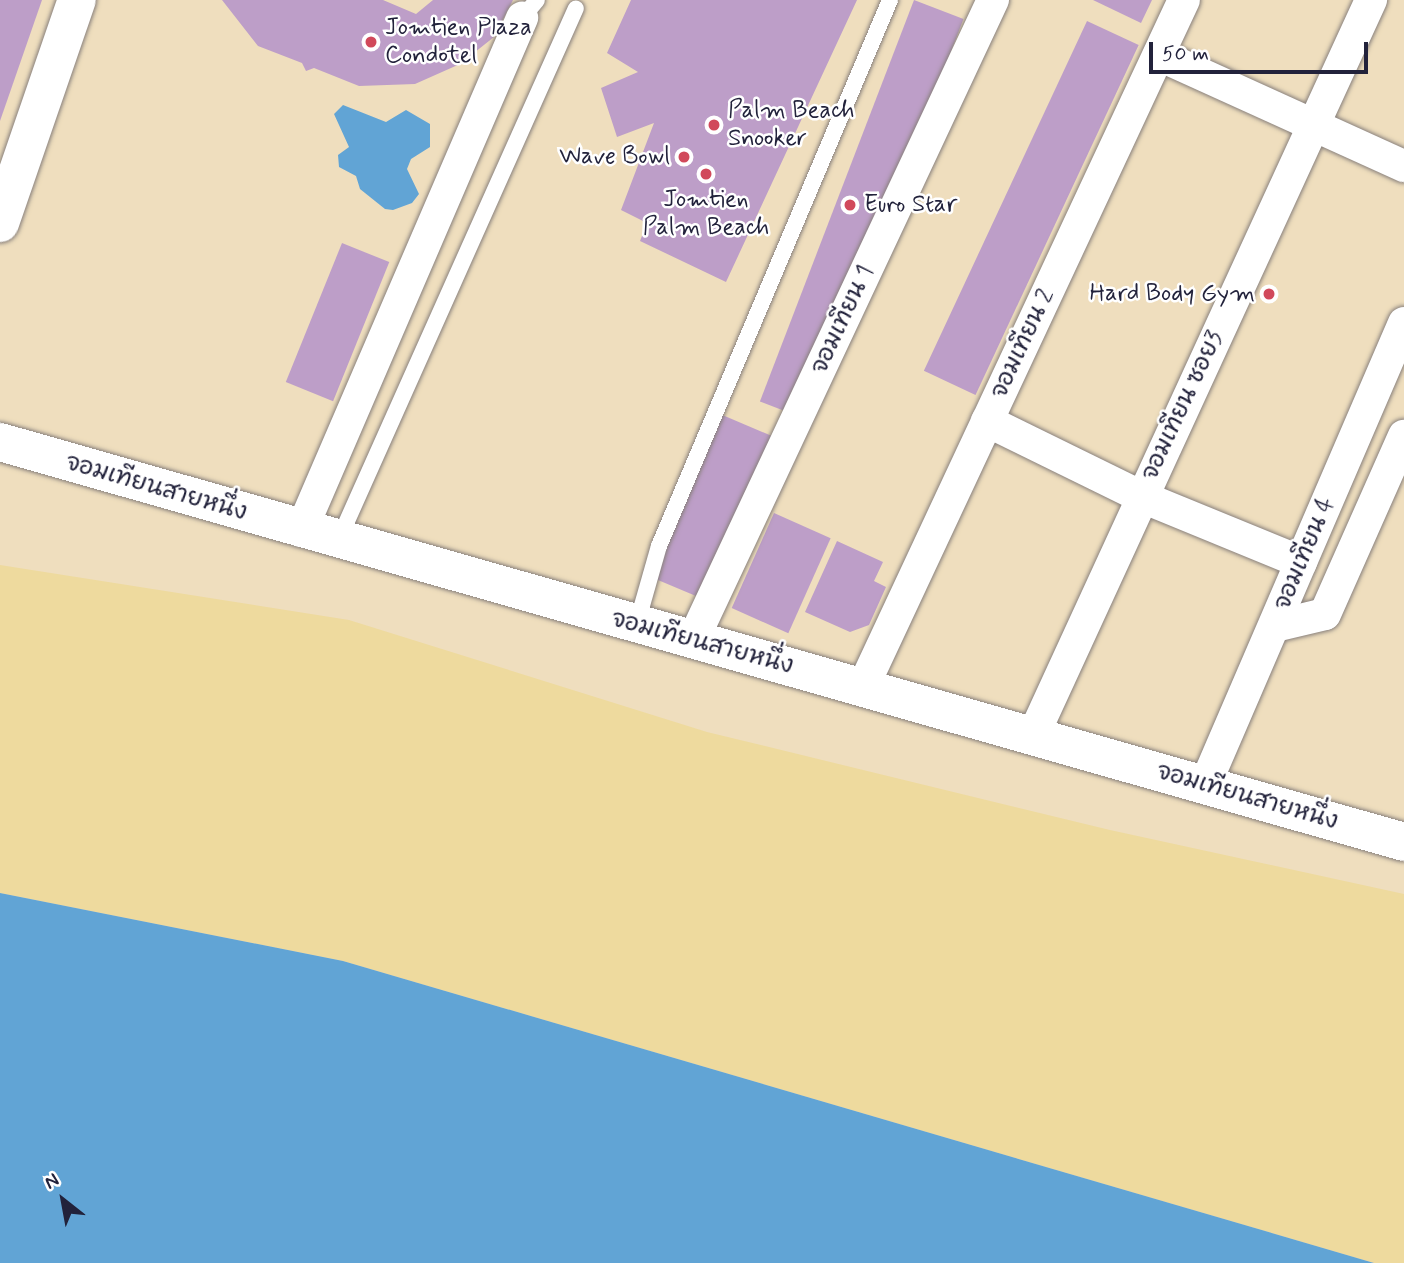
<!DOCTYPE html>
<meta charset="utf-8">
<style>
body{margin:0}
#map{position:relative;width:1404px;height:1263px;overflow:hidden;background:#efdebe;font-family:Mynerve,"Playpen Sans Thai",sans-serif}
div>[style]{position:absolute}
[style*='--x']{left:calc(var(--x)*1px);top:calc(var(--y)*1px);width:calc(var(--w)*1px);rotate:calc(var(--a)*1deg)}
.sand>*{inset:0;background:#eeda9e}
.water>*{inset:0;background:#61a4d5}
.building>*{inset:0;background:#bd9ec8;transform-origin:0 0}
.roads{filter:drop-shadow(0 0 2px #88807c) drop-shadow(0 0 2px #88807c)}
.service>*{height:16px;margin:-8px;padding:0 8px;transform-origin:8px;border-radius:8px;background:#fff}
.minor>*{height:32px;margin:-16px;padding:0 16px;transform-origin:16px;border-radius:16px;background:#fff}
.tertiary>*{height:38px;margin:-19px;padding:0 19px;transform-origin:19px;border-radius:19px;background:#fff}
.dots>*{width:19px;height:19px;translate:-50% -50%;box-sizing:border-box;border:4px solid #fff;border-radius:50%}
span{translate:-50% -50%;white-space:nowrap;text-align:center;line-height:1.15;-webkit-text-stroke:5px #fff;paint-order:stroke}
.poi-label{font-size:24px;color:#22223b}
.left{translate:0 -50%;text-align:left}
.right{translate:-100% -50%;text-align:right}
.street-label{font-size:24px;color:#22223b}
.north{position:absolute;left:28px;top:1165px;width:70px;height:70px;-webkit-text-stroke:5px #fff;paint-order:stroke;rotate:329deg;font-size:19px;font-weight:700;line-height:28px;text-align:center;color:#22223b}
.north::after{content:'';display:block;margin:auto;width:24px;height:32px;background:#22223b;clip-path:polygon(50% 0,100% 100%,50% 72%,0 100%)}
.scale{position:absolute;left:1149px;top:42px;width:219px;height:32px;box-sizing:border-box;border:4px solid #22223b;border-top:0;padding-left:9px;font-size:21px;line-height:24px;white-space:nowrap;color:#22223b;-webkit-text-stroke:5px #fff;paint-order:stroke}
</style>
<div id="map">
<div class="sand">
<i style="clip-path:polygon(0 565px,349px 620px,707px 732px,1110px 830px,1404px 894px,1404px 1263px,1374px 1263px,343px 961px,0 893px)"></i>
</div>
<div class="water">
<i style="clip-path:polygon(343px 105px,386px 122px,406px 110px,430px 124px,430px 147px,411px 159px,407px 169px,419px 194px,412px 203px,393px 210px,385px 209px,360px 189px,356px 176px,339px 167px,338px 155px,349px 147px,334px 114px)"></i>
<i style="clip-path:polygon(0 893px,343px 961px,1374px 1263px,0 1263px)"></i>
</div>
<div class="building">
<i style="clip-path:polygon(0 0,42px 0,0 121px)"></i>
<i style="clip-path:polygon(222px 0,383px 0,416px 14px,433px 0,513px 0,494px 37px,460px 64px,415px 84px,359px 86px,314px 68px,306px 71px,302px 63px,258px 46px)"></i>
<i style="clip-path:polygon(631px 0,857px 0,726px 282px,640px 241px,647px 223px,621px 210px,654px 123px,617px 137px,601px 88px,638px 72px,607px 53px)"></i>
<i style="left:914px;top:0;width:53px;height:430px;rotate:21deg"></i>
<i style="clip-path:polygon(1093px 0,1152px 0,1141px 23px)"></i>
<i style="left:1087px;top:21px;width:57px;height:386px;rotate:25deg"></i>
<i style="left:342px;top:243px;width:51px;height:150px;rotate:22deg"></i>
<i style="left:720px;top:414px;width:60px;height:177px;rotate:23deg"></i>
<i style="left:774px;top:513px;width:62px;height:104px;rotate:24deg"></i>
<i style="clip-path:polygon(837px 541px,883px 562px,874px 581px,886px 587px,869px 625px,850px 632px,805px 612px)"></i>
</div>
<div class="roads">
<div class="service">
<i style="--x:522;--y:18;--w:23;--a:-50"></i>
<i style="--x:339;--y:539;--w:581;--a:-65.95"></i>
<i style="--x:637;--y:623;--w:80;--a:-74.1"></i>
<i style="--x:659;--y:546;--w:593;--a:-67.07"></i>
</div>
<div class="minor">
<i style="--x:1159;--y:55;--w:269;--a:24.4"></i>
<i style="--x:987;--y:421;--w:170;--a:26.1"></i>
<i style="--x:1140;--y:496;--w:174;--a:22.3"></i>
<i style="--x:301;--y:531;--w:559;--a:-66.69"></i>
<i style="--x:1275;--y:626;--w:51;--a:-13.5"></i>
<i style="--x:1325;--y:614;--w:195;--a:-66.1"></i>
<i style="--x:693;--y:640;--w:707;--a:-64.89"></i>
<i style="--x:863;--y:687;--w:758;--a:-64.96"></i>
<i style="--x:1033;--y:736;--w:810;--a:-65.33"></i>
<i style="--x:1205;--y:785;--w:503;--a:-66.7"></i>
</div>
<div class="tertiary">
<i style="--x:0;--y:223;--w:236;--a:-71"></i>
<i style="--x:0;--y:442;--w:1460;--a:15.9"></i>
</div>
</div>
<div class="dots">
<i style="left:371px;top:42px;background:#d1495b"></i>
<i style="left:714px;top:125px;background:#d1495b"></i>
<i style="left:684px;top:157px;background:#d1495b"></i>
<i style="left:706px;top:174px;background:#d1495b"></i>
<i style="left:850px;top:205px;background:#d1495b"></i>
<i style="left:1269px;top:294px;background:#d1495b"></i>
</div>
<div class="poi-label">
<span class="left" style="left:385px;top:42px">Jomtien Plaza<br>Condotel</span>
<span class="left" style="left:728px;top:125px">Palm Beach<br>Snooker</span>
<span class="right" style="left:670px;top:157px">Wave Bowl</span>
<span style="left:706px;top:214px">Jomtien<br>Palm Beach</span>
<span class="left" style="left:864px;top:205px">Euro Star</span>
<span class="right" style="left:1255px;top:294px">Hard Body Gym</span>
</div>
<div class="street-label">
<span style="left:843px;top:320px;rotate:-65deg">จอมเทียน 1</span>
<span style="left:1023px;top:344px;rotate:-65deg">จอมเทียน 2</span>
<span style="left:1183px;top:406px;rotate:-65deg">จอมเทียน ซอย3</span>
<span style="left:156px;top:488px;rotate:16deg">จอมเทียนสายหนึ่ง</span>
<span style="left:1305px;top:554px;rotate:-67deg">จอมเทียน 4</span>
<span style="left:702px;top:643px;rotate:15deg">จอมเทียนสายหนึ่ง</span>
<span style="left:1247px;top:797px;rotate:16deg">จอมเทียนสายหนึ่ง</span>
</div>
<div class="north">N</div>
<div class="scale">50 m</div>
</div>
